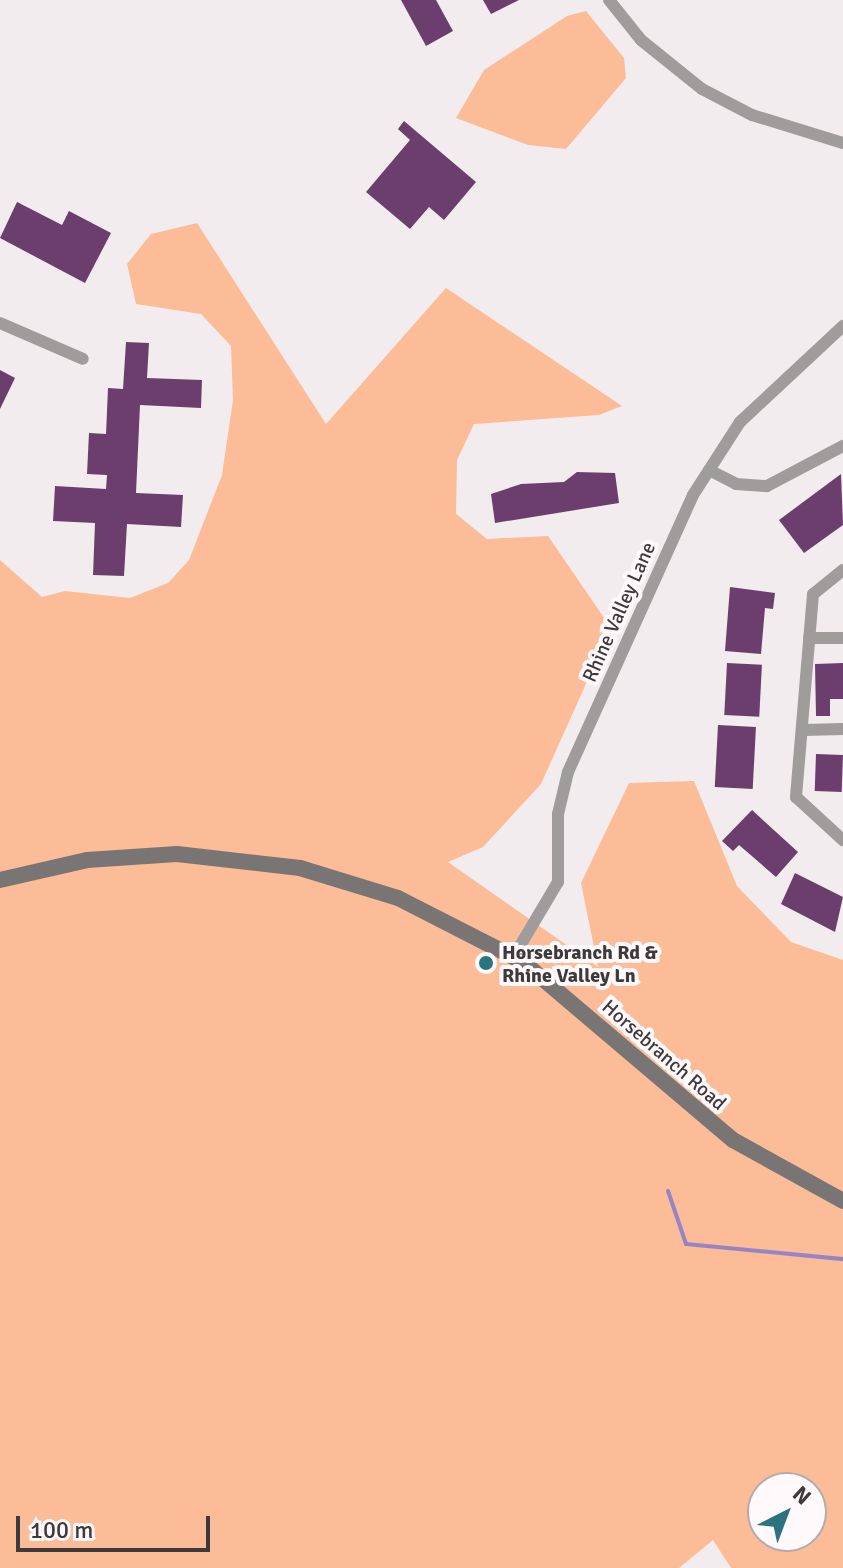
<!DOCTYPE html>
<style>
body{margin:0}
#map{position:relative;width:843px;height:1568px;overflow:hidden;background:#f3ecee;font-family:Signika,sans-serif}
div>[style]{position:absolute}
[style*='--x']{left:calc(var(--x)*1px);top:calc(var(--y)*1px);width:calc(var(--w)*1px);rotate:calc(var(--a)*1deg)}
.green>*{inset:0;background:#fbbc97}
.stream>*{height:4px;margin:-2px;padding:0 2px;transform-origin:2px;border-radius:2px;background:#9685c4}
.building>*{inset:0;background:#6b3e6e;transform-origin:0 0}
.street>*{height:12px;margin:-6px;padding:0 6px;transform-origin:6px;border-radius:6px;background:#9f9c9b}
.secondary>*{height:16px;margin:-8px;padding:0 8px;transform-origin:8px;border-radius:8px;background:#797574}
.dots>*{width:22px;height:22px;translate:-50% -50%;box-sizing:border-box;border:4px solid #fff9fb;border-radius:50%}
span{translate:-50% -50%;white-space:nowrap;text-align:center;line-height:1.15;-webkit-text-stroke:8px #fff9fb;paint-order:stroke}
.street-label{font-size:20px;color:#3d3a3b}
.poi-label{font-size:20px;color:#3d3a3b;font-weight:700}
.left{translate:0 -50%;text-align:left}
.north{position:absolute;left:747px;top:1472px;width:80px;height:80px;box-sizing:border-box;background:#fff9fb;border:2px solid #b1adae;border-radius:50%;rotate:42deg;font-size:22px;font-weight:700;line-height:32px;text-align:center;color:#3d3a3b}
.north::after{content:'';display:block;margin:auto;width:28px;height:36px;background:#2b737e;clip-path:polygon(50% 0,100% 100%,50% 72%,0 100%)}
.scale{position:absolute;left:16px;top:1516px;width:194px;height:36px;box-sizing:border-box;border:4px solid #3d3a3b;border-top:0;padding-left:10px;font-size:24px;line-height:28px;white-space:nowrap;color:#3d3a3b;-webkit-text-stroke:6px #fff9fb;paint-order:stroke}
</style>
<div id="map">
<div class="green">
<i style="clip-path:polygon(586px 11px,624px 58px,626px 78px,566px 149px,528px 145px,456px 118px,484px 70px,567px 16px)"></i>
<i style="clip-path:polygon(evenodd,197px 223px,326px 424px,446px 288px,622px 406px,599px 415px,474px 424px,457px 460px,456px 514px,487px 539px,548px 536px,611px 628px,541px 784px,483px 847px,448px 862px,598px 967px,581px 883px,629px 783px,694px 781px,737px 886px,791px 942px,843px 960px,843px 1568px,731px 1568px,713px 1540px,679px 1568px,0 1568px,0 560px,42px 597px,65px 591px,130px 598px,168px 583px,189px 560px,222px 475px,233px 400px,231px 346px,201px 314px,136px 304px,127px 264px,151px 234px,197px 223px,763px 1488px,811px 1488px,811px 1536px,763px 1536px,763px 1488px)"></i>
</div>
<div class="stream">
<i style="--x:668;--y:1191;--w:56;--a:71.2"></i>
<i style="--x:686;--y:1244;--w:158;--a:5.5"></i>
</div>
<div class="building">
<i style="clip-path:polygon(401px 0,436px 0,453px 31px,426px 46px)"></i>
<i style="clip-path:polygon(483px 0,519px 0,491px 14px)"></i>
<i style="clip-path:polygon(404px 121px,476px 182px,444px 220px,429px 207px,410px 229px,366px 192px,410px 140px,398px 129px)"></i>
<i style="clip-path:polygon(17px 202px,62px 225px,69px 211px,111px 233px,85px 283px,0 238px)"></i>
<i style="clip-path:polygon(126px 342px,149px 343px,147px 378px,202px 380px,201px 408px,140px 405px,136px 493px,183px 495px,181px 527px,127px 524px,124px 576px,93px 575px,95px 523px,53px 521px,55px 486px,106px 489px,107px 475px,87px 474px,89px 433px,106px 434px,108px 388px,123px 389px)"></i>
<i style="clip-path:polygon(0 370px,15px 378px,0 409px)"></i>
<i style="clip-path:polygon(577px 472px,615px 473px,619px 503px,495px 523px,491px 494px,521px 484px,564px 482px)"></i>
<i style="clip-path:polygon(841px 474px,843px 525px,804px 553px,779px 520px)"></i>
<i style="clip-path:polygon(730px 587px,775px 593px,773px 609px,765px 608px,761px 654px,725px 651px)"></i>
<i style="left:727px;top:663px;width:35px;height:52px;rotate:3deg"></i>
<i style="clip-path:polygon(843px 663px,843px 699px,830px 699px,830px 716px,816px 716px,815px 664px)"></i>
<i style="left:718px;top:725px;width:38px;height:62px;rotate:3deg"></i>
<i style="left:816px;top:754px;width:27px;height:37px;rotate:2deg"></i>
<i style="clip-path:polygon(752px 810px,798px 852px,776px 877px,739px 845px,733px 851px,722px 841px)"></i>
<i style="clip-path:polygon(795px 873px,843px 897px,835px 932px,781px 904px)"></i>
</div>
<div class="street">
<i style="--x:609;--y:0;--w:51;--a:51.3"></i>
<i style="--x:641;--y:40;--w:78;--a:38.8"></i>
<i style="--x:702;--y:89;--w:56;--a:27.5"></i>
<i style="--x:752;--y:115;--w:95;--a:17.1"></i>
<i style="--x:0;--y:323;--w:90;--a:23.4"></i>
<i style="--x:709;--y:470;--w:30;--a:27"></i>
<i style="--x:736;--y:484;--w:31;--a:4"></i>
<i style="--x:767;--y:486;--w:86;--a:-27.8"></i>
<i style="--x:843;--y:570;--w:38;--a:141"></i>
<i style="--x:813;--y:594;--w:204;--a:94.8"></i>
<i style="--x:796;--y:797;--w:64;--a:42.5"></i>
<i style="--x:809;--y:638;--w:34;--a:0"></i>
<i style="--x:803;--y:730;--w:40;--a:-1.4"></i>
<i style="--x:514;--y:956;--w:86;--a:-59.3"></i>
<i style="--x:558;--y:882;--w:68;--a:-90"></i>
<i style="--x:558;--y:814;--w:43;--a:-76.6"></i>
<i style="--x:568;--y:772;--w:304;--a:-65.7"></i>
<i style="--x:693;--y:495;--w:87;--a:-57.2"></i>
<i style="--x:740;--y:422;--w:141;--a:-43"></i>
</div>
<div class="secondary">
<i style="--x:0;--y:880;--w:89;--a:-12.9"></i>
<i style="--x:87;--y:860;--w:90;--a:-3.8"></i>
<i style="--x:177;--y:854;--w:124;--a:6.5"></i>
<i style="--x:300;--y:868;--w:102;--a:17"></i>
<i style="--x:398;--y:898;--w:140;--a:27.1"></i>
<i style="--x:523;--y:962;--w:275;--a:40.3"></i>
<i style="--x:733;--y:1140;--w:126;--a:29"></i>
</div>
<div class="dots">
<i style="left:486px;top:963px;background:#2b737e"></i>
</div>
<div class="street-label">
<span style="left:619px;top:612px;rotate:-66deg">Rhine Valley Lane</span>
<span style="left:664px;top:1055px;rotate:41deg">Horsebranch Road</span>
</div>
<div class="poi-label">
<span class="left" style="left:502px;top:964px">Horsebranch Rd &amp;<br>Rhine Valley Ln</span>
</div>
<div class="north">N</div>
<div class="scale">100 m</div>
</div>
